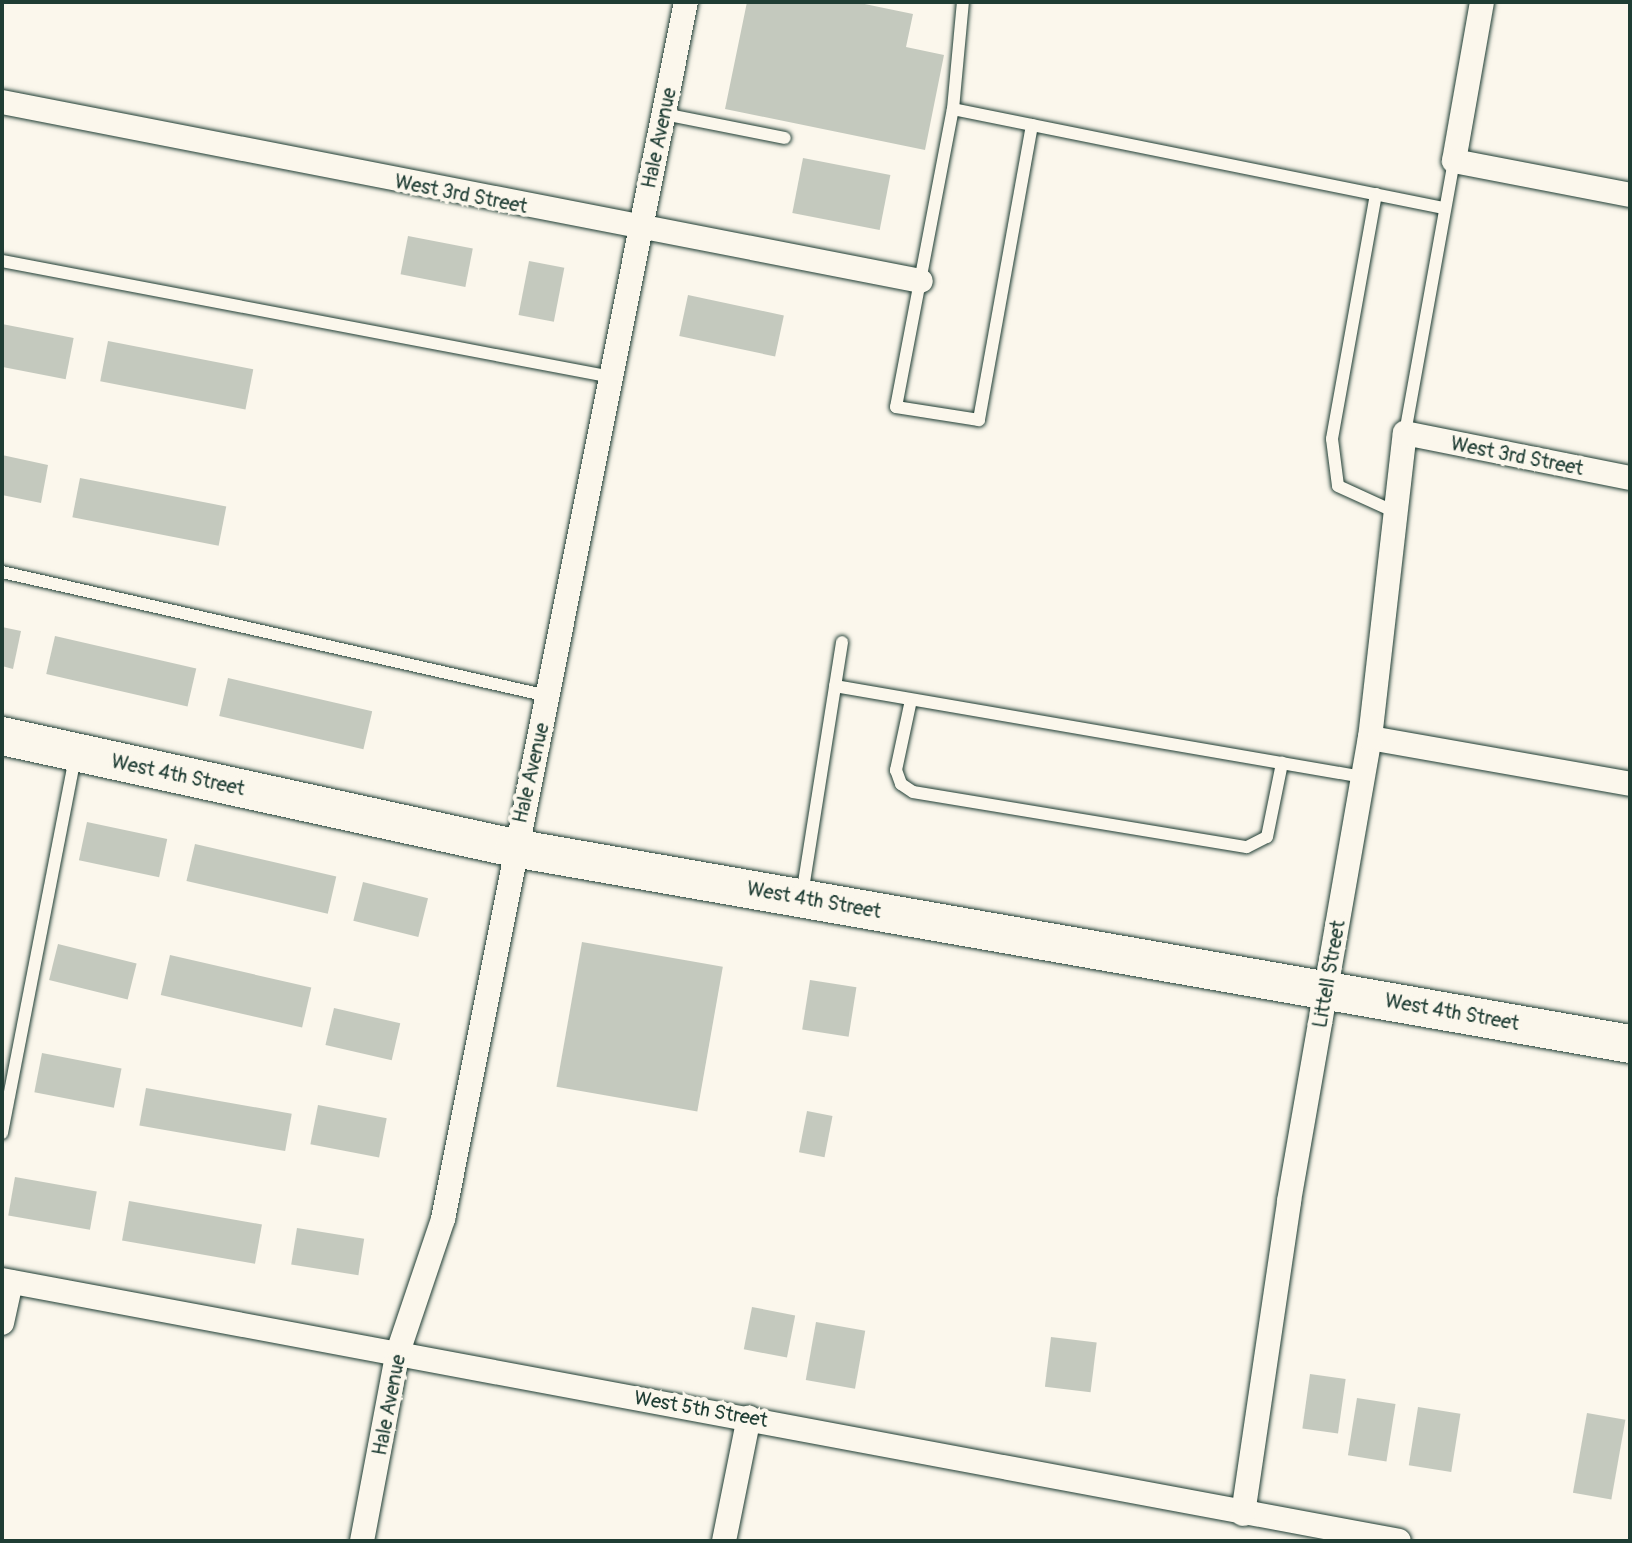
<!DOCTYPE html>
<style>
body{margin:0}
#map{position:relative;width:1632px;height:1543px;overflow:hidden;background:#fbf7ec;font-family:Pangolin,sans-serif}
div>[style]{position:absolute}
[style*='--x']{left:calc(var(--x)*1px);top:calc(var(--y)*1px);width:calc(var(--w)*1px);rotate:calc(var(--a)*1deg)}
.building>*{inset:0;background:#c4c9be;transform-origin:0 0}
.roads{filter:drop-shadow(0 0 2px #1f3d34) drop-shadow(0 0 2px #1f3d34)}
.service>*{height:12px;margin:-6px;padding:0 6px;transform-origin:6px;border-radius:6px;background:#fbf7ec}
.minor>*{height:24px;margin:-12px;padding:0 12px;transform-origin:12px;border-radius:12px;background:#fbf7ec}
.primary>*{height:38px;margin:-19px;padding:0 19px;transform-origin:19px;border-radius:19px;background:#fbf7ec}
span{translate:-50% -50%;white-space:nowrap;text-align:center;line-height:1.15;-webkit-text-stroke:8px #fbf7ec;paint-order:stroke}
.street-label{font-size:20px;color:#1f3d34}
.frame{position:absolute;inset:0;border:4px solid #1f3d34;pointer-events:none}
</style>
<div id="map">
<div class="building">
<i style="clip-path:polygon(747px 2px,855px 2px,913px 14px,906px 47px,944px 55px,925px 150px,725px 109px)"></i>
<i style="left:803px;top:158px;width:89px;height:56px;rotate:11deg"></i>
<i style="left:408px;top:236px;width:66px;height:39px;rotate:11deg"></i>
<i style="left:529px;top:261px;width:36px;height:55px;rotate:11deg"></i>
<i style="left:688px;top:295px;width:98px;height:42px;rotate:12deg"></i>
<i style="left:2px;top:324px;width:73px;height:42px;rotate:11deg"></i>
<i style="left:108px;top:341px;width:148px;height:41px;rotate:11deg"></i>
<i style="clip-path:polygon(2px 455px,48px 465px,41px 503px,2px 495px)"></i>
<i style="left:80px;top:478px;width:149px;height:40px;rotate:11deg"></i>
<i style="clip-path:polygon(2px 627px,21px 631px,13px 669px,2px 666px)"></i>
<i style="left:55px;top:636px;width:145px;height:39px;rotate:13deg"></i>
<i style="left:228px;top:678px;width:148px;height:39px;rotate:13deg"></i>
<i style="left:87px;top:822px;width:82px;height:39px;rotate:12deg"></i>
<i style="left:195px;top:844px;width:145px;height:38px;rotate:13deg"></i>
<i style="left:363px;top:882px;width:67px;height:40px;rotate:14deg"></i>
<i style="left:582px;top:942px;width:143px;height:147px;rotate:10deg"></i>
<i style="left:58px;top:944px;width:81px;height:37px;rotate:14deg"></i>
<i style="left:170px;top:955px;width:145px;height:41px;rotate:13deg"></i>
<i style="left:810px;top:980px;width:47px;height:50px;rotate:9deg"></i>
<i style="left:334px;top:1008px;width:68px;height:38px;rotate:13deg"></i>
<i style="left:42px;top:1053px;width:81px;height:40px;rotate:11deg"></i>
<i style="left:146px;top:1088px;width:148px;height:38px;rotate:10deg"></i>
<i style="left:318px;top:1105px;width:70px;height:40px;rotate:11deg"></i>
<i style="left:807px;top:1111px;width:26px;height:42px;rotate:11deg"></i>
<i style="left:15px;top:1177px;width:83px;height:39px;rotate:10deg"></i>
<i style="left:129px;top:1201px;width:135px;height:40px;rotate:10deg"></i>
<i style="left:297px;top:1228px;width:68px;height:37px;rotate:9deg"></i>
<i style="left:752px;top:1307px;width:44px;height:43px;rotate:11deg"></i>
<i style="left:816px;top:1322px;width:50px;height:59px;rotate:10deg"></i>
<i style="left:1051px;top:1337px;width:46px;height:50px;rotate:7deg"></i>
<i style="left:1310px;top:1374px;width:36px;height:55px;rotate:8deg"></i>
<i style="left:1357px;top:1398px;width:39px;height:58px;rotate:9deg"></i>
<i style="left:1418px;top:1407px;width:43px;height:59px;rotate:9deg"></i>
<i style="left:1587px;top:1413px;width:39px;height:81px;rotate:10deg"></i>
</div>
<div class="roads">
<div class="service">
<i style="--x:953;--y:109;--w:107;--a:-84.7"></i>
<i style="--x:664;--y:114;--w:123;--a:11.2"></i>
<i style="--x:1032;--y:125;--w:300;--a:100.2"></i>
<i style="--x:979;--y:420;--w:84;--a:-171.1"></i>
<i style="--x:896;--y:407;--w:303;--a:-79.2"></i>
<i style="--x:953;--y:109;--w:500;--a:11.4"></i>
<i style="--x:1376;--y:194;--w:249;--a:100.2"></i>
<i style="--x:1332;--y:439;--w:47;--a:82.7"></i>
<i style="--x:1338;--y:486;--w:63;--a:24.5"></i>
<i style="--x:2;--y:261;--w:620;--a:10.78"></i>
<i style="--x:1405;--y:433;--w:276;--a:-79.8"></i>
<i style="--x:2;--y:572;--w:560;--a:12.8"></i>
<i style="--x:835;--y:686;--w:536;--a:9.78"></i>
<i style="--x:911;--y:700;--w:72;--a:102.1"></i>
<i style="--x:896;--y:770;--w:15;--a:70"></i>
<i style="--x:901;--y:784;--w:14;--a:34"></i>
<i style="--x:913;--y:792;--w:338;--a:9.4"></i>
<i style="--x:1247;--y:847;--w:22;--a:-27"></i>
<i style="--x:1267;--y:837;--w:76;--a:-78.5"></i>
<i style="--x:802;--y:895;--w:256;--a:-81"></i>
<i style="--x:2;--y:1133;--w:384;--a:-79"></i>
</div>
<div class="minor">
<i style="--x:1482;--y:2;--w:161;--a:100"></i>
<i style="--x:1454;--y:161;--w:179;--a:10.9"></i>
<i style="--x:2;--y:102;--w:936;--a:11.02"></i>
<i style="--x:1370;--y:738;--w:264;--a:10"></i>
<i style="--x:2;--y:1280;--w:1421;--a:10.58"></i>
<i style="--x:2;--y:1323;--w:42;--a:-77.6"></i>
<i style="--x:1243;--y:1514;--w:316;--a:-81.6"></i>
<i style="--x:1289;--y:1201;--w:470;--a:-80.1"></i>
<i style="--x:1370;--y:738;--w:307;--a:-83.5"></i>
<i style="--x:1405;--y:433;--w:229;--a:11.3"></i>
<i style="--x:362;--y:1541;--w:189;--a:-79.3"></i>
<i style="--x:397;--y:1355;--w:144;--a:-71.3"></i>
<i style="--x:443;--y:1219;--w:1241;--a:-78.71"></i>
<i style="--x:724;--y:1541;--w:126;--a:-78.6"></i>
</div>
<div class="primary">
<i style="--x:2;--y:736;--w:524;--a:12.34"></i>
<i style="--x:514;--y:848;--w:1133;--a:9.96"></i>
</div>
</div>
<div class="street-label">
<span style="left:659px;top:138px;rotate:-78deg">Hale Avenue</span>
<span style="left:461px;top:194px;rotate:11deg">West 3rd Street</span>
<span style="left:1517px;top:456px;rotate:11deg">West 3rd Street</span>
<span style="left:531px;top:773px;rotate:-77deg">Hale Avenue</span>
<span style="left:178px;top:775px;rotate:12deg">West 4th Street</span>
<span style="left:814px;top:900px;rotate:10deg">West 4th Street</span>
<span style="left:1329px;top:974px;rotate:-80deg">Littell Street</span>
<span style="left:1452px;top:1012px;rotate:10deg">West 4th Street</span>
<span style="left:389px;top:1405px;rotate:-79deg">Hale Avenue</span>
<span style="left:701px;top:1409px;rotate:10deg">West 5th Street</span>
</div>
<div class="frame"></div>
</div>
